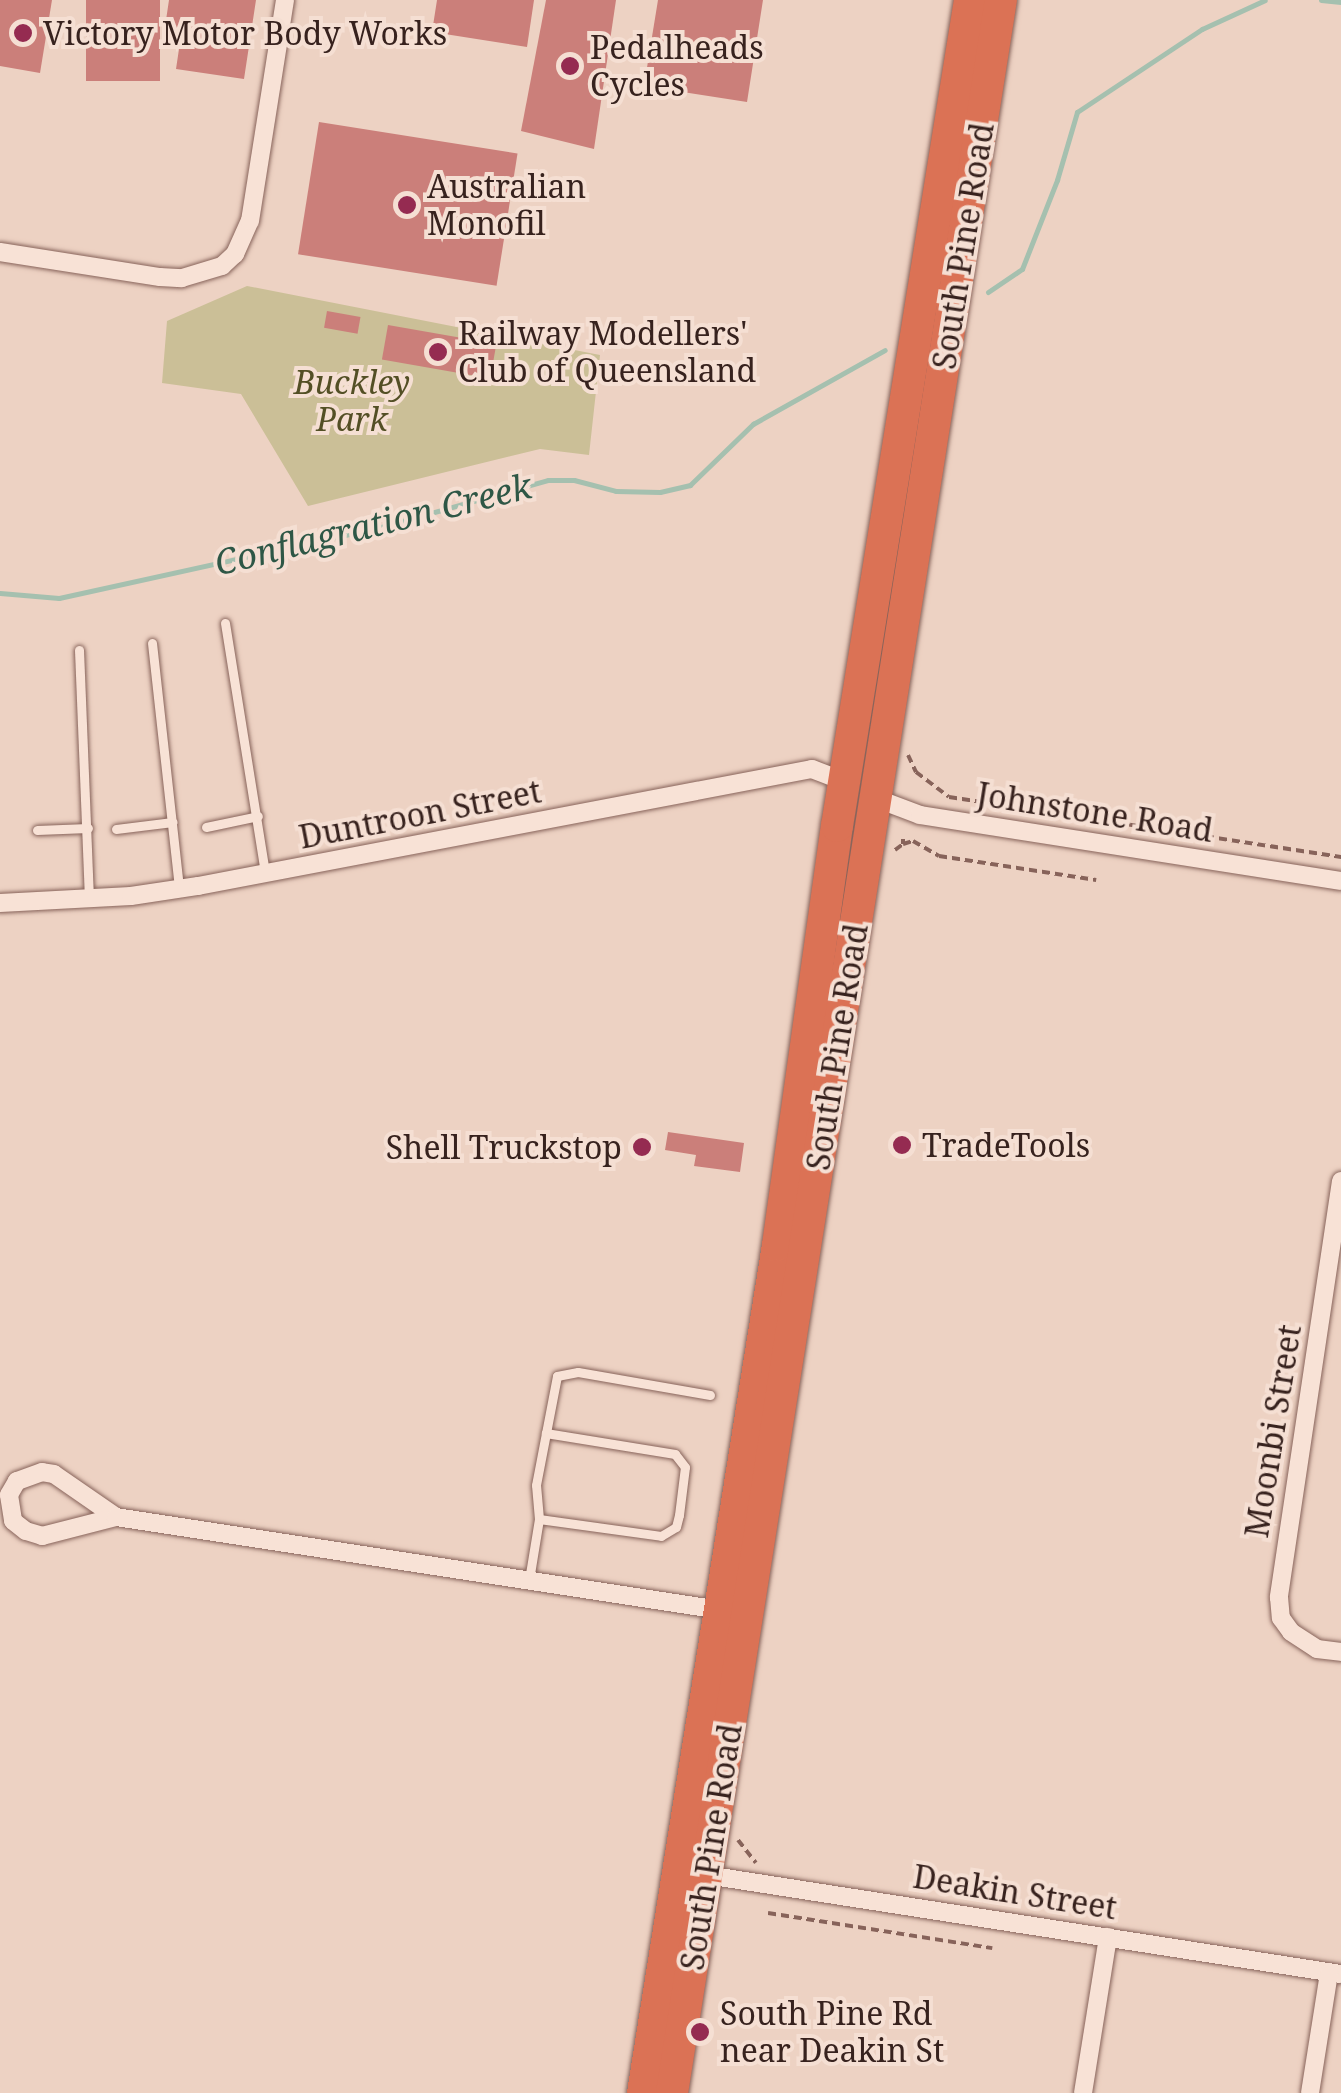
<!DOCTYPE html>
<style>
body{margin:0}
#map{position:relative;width:1341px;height:2093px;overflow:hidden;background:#edd2c3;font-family:"Noto Serif",serif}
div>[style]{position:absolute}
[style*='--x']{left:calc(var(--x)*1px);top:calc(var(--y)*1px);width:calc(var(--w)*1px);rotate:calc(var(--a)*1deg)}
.green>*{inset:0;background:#cbbf97}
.stream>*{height:5px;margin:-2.5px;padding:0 2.5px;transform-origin:2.5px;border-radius:2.5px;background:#a5c0af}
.building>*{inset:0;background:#cb7f7a;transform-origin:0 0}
.path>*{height:4px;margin-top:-2px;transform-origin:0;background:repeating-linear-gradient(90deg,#87635a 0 8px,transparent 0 13px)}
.roads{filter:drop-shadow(0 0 2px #87635a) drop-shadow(0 0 2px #87635a)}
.lane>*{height:9px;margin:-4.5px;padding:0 4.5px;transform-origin:4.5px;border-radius:4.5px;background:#f8e2d6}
.street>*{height:18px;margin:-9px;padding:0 9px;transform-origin:9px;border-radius:9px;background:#f8e2d6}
.highway>*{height:32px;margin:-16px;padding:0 16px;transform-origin:16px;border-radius:16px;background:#db7255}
.dots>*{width:28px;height:28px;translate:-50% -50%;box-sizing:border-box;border:5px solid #f5dfd3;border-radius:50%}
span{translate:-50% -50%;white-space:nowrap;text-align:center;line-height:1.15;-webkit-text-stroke:8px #f5dfd3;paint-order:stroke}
.poi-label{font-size:32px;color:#37221e}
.left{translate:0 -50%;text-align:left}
.right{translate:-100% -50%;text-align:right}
.street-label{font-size:32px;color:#37221e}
.park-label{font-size:32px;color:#534f25;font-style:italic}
.water-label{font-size:35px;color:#2e5746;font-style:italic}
</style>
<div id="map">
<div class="green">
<i style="clip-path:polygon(247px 286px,600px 355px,589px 455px,540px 449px,308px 506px,241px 394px,162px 383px,167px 321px)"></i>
</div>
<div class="stream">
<i style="--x:1321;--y:0;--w:20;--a:6"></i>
<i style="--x:988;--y:292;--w:41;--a:-34.1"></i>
<i style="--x:1022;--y:269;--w:96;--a:-68.5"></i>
<i style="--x:1057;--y:180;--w:71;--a:-73.6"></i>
<i style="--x:1077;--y:112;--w:150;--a:-33.6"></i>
<i style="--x:1202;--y:29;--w:69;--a:-24.7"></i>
<i style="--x:0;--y:593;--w:59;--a:4.8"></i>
<i style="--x:59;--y:598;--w:330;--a:-12.4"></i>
<i style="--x:381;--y:527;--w:173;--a:-15.7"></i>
<i style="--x:548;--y:480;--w:26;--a:0"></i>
<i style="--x:574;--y:480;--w:43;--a:14.7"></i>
<i style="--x:616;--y:491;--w:44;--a:1.3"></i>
<i style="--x:660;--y:492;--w:31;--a:-13"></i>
<i style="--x:690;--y:485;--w:88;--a:-44.1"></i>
<i style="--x:753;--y:424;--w:151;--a:-29.3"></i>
</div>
<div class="building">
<i style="clip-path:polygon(0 0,52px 0,40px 73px,0 66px)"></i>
<i style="left:86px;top:0;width:74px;height:81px"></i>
<i style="clip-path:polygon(169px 0,256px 0,244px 79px,176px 69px,179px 49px,162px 47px)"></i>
<i style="clip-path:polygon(437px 0,534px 0,527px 47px,432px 32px)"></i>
<i style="clip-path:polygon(546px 0,616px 0,594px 149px,521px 131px)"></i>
<i style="clip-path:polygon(658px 0,763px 0,747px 102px,644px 86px)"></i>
<i style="left:319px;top:122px;width:201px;height:134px;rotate:9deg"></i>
<i style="left:327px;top:311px;width:34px;height:17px;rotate:10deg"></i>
<i style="left:388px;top:325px;width:110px;height:35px;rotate:10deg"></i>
<i style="clip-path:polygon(668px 1132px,744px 1143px,740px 1172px,694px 1166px,696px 1155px,665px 1150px)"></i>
</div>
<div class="path">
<i style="--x:908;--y:755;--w:19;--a:65"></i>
<i style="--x:916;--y:772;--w:41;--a:37.1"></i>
<i style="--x:949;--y:797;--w:397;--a:8.7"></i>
<i style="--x:903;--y:844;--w:10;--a:-17"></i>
<i style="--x:913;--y:841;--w:30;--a:30"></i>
<i style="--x:939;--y:856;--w:159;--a:8.7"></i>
<i style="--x:895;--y:850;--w:10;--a:-37"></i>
<i style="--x:903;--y:844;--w:5;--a:-90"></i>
<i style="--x:738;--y:1840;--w:29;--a:52"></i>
<i style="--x:768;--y:1913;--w:227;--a:8.9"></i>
</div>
<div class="roads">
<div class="lane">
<i style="--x:225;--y:623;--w:254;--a:80.9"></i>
<i style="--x:152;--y:643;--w:247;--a:83.7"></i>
<i style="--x:79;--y:650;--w:249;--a:87.7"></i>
<i style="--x:206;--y:827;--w:53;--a:-11.9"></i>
<i style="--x:116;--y:829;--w:57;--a:-7"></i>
<i style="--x:37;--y:830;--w:51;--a:-2.2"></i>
<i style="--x:539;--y:1519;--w:34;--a:-95"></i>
<i style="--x:536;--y:1485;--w:53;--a:-79.1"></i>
<i style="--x:529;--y:1580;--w:62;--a:-80.7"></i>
<i style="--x:539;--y:1519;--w:123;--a:7.9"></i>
<i style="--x:661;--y:1536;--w:17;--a:-31"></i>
<i style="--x:676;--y:1527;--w:12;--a:-76"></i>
<i style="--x:679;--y:1515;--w:48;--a:-82.9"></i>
<i style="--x:685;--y:1467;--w:16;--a:-128"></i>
<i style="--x:675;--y:1454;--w:131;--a:-170.8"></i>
<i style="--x:546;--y:1433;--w:58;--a:-79.1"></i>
<i style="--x:557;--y:1376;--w:21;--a:-11"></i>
<i style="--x:578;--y:1372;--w:134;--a:9.9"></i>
</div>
<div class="street">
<i style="--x:0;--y:252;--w:162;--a:8.9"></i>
<i style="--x:160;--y:277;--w:22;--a:3"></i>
<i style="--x:182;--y:278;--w:42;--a:-16.7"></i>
<i style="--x:222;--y:266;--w:18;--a:-43"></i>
<i style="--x:235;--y:254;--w:36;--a:-66"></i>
<i style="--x:250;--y:221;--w:224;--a:-81"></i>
<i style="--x:870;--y:796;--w:53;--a:20.8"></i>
<i style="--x:920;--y:815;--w:426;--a:8.9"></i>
<i style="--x:0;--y:903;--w:131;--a:-3.1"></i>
<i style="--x:131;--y:896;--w:68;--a:-8.5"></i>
<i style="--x:198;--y:886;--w:625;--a:-10.79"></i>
<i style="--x:812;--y:769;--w:39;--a:21"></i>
<i style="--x:1341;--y:1181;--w:421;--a:98.5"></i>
<i style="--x:1279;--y:1597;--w:21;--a:85"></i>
<i style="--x:1281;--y:1618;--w:17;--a:54"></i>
<i style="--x:1291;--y:1632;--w:31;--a:33"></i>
<i style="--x:1317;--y:1649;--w:24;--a:7"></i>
<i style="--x:116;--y:1517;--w:75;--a:-145.3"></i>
<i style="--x:54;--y:1474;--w:12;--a:-171"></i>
<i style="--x:42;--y:1472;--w:27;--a:160"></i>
<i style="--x:17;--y:1481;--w:16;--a:120"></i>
<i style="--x:9;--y:1495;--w:26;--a:81"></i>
<i style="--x:13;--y:1521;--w:16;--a:38"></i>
<i style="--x:26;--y:1531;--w:17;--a:17"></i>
<i style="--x:42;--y:1536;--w:76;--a:-14.4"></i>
<i style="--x:116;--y:1517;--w:618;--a:8.75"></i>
<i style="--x:700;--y:1874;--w:649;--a:8.87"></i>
<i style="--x:1083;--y:2093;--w:158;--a:-80.9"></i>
<i style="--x:1310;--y:2093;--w:121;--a:-81"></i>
</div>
<div class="highway">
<i style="--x:643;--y:2093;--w:859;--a:-80.95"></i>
<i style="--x:778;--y:1245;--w:423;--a:-82"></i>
<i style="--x:837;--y:826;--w:837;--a:-80.85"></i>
<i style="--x:672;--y:2093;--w:2119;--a:-81.07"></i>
</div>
</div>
<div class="dots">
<i style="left:23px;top:33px;background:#952b51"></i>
<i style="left:570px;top:66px;background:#952b51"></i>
<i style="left:407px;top:205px;background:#952b51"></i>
<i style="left:438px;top:352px;background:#952b51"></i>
<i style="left:902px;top:1145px;background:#952b51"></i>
<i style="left:642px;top:1147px;background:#952b51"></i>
<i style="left:700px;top:2032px;background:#952b51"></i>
</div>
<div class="poi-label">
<span class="left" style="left:43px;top:33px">Victory Motor Body Works</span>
<span class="left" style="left:590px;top:66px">Pedalheads<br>Cycles</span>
<span class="left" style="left:427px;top:205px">Australian<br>Monofil</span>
<span class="left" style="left:458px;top:352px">Railway Modellers'<br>Club of Queensland</span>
<span class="left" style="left:922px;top:1145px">TradeTools</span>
<span class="right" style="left:622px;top:1147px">Shell Truckstop</span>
<span class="left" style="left:720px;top:2032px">South Pine Rd<br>near Deakin St</span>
</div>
<div class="street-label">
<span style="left:963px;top:246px;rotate:-81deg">South Pine Road</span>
<span style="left:1095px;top:812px;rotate:9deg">Johnstone Road</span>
<span style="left:420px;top:814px;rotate:-11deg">Duntroon Street</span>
<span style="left:837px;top:1047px;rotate:-81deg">South Pine Road</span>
<span style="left:1273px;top:1431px;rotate:-81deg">Moonbi Street</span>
<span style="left:711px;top:1847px;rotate:-81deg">South Pine Road</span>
<span style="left:1015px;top:1892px;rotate:9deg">Deakin Street</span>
</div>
<div class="park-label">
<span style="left:352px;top:401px">Buckley<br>Park</span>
</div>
<div class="water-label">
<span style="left:373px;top:524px;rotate:-14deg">Conflagration Creek</span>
</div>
</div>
